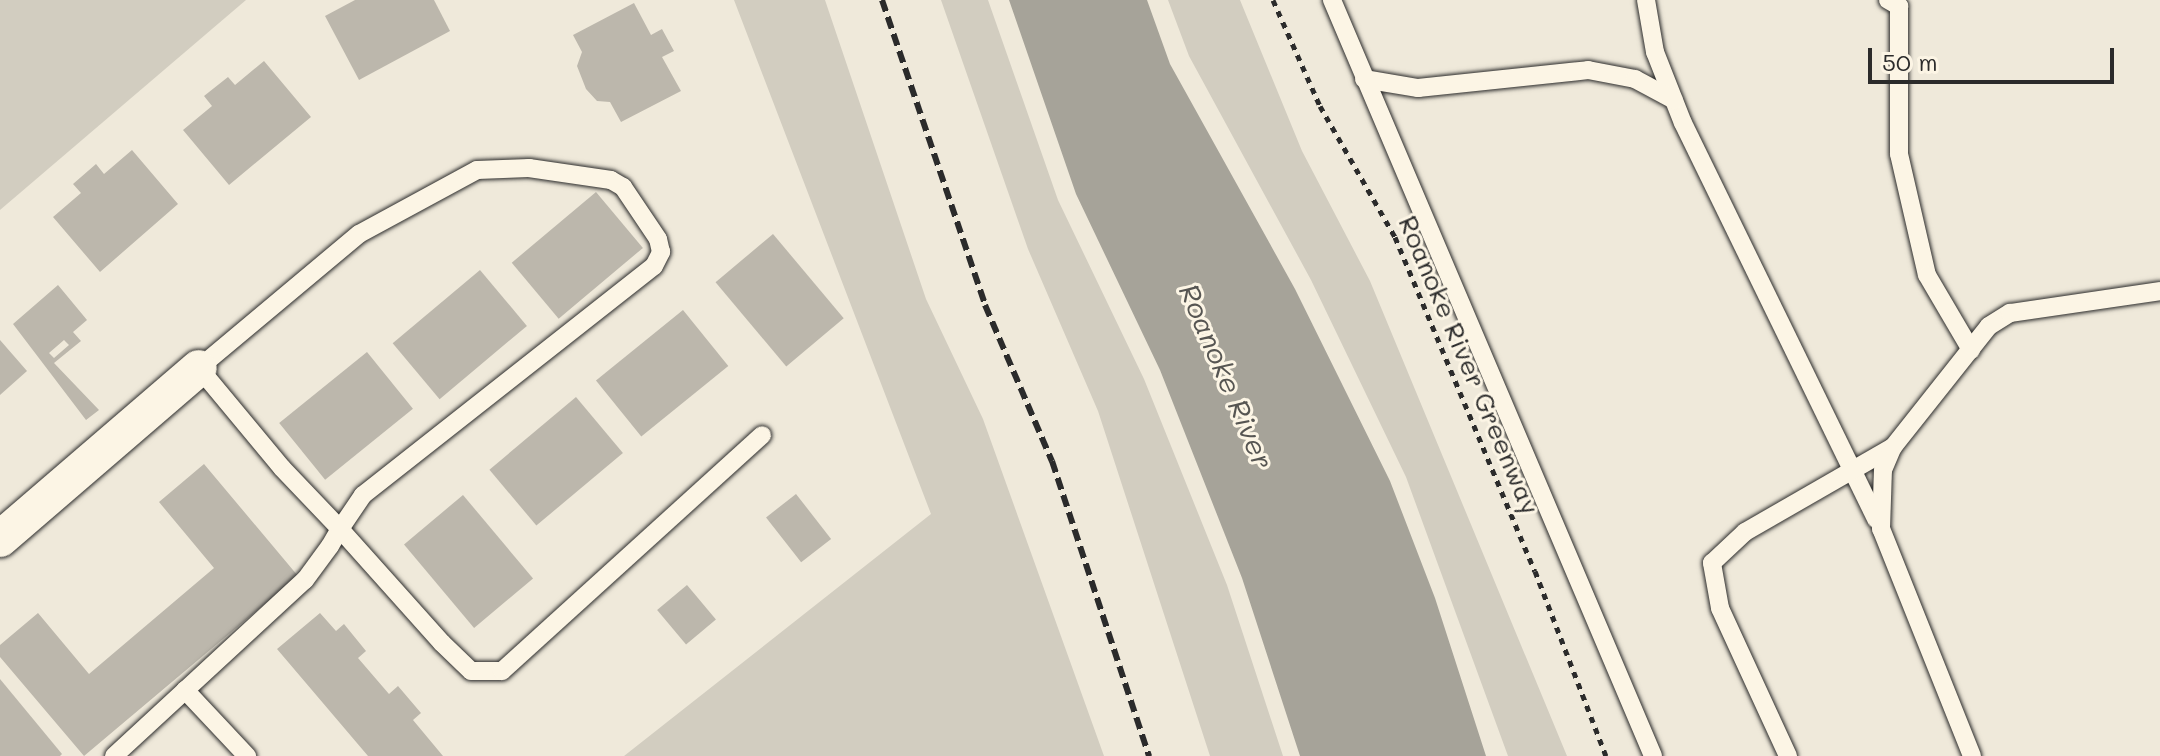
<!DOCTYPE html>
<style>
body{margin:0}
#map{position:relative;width:2160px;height:756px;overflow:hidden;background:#efe9da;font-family:Mali,sans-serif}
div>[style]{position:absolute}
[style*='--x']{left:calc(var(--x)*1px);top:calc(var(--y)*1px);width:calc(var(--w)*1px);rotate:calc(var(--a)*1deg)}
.green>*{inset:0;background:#d2cdc0}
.water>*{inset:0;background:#a6a399}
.building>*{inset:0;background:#bcb7ac;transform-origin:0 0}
.path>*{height:5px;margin-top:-2.5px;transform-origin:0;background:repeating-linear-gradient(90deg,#2b2b2b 0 6px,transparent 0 12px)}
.roads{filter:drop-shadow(0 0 2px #2b2b2b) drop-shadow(0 0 2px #2b2b2b)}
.service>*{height:18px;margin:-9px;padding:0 9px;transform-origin:9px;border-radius:9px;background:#fcf5e5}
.minor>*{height:36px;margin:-18px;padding:0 18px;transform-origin:18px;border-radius:18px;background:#fcf5e5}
.rail>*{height:6px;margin-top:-3px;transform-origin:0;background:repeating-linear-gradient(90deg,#2b2b2b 0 12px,transparent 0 18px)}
span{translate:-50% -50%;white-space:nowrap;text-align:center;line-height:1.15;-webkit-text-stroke:6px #fcf5e5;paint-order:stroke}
.street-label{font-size:26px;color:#2b2b2b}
.water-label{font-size:28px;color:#565552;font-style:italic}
.scale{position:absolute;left:1868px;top:48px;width:246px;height:36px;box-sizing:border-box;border:4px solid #2b2b2b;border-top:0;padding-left:10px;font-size:24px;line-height:28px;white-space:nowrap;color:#2b2b2b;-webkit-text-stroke:6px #fcf5e5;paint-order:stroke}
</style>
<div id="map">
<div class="green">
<i style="clip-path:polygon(0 0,246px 0,0 210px)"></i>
<i style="clip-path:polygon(734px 0,825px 0,926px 299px,983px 419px,1104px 756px,624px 756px,931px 514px)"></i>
<i style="clip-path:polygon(941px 0,988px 0,1058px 200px,1144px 379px,1227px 585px,1283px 756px,1210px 756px,1098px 411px,1028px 249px)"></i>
<i style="clip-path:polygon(1168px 0,1240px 0,1302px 151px,1370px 281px,1567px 756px,1508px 756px,1406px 477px,1311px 280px,1189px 56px)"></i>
</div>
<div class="water">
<i style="clip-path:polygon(1009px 0,1147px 0,1170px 64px,1295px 289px,1390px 481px,1435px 598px,1486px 756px,1300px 756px,1242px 578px,1160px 370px,1076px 194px)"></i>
</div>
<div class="building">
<i style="clip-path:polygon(355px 0,434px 0,450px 31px,359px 80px,325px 16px)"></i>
<i style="clip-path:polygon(634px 3px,651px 35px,662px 29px,674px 51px,662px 57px,681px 91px,621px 122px,610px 102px,597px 101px,586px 89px,577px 66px,582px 52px,573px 35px)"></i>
<i style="clip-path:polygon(264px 61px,311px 117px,229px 185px,183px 130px,212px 106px,204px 96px,228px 77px,235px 85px)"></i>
<i style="clip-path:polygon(132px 150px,178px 204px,100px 272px,53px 217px,81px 193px,73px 184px,96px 164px,104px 174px)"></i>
<i style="left:596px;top:192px;width:73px;height:110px;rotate:50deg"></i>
<i style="left:773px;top:234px;width:110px;height:75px;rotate:50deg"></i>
<i style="left:480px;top:270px;width:73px;height:114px;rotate:50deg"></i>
<i style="clip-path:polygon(evenodd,58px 285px,87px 320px,73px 332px,81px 341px,54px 363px,99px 410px,86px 420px,13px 324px,58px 285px,64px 340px,69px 345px,54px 358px,49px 353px,64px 340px)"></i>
<i style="left:683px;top:310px;width:72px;height:112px;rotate:51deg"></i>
<i style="clip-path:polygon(0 340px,27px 371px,0 395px)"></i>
<i style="left:367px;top:352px;width:73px;height:113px;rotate:51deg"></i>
<i style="left:576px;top:397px;width:73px;height:113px;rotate:50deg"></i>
<i style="clip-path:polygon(204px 464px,298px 576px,84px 756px,0 657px,0 645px,38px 613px,89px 674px,214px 568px,159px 502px)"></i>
<i style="left:796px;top:494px;width:57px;height:38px;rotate:52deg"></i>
<i style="left:463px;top:495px;width:109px;height:77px;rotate:50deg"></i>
<i style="left:687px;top:585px;width:45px;height:39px;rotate:50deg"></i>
<i style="clip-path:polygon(320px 613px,336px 631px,344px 624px,366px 651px,358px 658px,389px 694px,398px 686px,421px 713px,413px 720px,443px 756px,368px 756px,277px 649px)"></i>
<i style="clip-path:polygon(0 679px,62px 754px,60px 756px,0 756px)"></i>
</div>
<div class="path">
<i style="--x:1273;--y:0;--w:116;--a:66.1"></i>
<i style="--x:1320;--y:106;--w:151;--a:60.2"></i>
<i style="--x:1395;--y:237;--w:362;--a:67.3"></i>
<i style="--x:1535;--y:571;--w:198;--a:69"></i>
</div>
<div class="roads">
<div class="service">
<i style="--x:1332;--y:0;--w:821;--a:66.99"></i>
<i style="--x:1646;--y:0;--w:53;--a:80.2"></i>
<i style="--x:1655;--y:52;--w:76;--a:68.5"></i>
<i style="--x:1683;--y:123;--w:441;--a:64"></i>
<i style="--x:1888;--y:0;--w:13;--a:29"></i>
<i style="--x:1899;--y:6;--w:148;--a:90"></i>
<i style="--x:1899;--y:154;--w:124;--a:77"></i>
<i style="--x:1927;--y:275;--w:87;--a:59.6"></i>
<i style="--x:1364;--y:79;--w:55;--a:9.5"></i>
<i style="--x:1418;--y:88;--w:171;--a:-6"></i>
<i style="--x:1588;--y:70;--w:48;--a:10.8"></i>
<i style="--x:1635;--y:79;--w:44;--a:28.3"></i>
<i style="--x:185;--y:690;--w:91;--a:46.8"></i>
<i style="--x:114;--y:756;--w:260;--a:-42.7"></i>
<i style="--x:305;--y:580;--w:42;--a:-53.7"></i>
<i style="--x:330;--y:546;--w:20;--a:-60"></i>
<i style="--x:340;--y:529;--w:41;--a:-55.9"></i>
<i style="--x:363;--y:495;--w:370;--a:-38.2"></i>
<i style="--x:654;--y:266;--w:16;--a:-63"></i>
<i style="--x:661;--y:252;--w:13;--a:-103"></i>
<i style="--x:658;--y:239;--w:63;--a:-123.9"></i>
<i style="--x:623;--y:187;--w:14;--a:-150"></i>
<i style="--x:611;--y:180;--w:83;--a:-171.7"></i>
<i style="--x:529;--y:168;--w:52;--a:177.8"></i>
<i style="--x:477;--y:170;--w:134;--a:151.5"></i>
<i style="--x:359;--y:234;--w:209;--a:140.1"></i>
<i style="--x:199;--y:368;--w:130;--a:50.3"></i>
<i style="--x:282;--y:468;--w:84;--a:46.4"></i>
<i style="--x:340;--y:529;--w:153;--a:48.2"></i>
<i style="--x:442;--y:643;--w:40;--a:44"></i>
<i style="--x:471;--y:671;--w:31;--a:0"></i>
<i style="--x:502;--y:671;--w:351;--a:-42.2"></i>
<i style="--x:1788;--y:756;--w:163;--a:-114.7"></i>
<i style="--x:1720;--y:608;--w:46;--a:-100.1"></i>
<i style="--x:1712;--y:563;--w:45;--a:-43.2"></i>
<i style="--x:1745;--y:532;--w:171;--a:-29.9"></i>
<i style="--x:1972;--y:756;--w:245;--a:-111.8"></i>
<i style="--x:1881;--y:529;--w:59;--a:-88.1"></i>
<i style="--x:1883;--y:470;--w:25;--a:-67"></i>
<i style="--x:1893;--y:447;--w:154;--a:-51.6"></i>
<i style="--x:1989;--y:326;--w:25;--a:-32"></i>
<i style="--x:2010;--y:313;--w:152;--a:-8.3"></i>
</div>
<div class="minor">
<i style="--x:0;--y:539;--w:262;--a:-40.7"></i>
</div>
</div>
<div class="rail">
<i style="--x:882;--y:0;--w:322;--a:71.3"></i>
<i style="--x:985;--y:305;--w:170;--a:66.8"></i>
<i style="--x:1052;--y:461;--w:311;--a:71.8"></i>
</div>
<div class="street-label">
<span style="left:1469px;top:365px;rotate:67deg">Roanoke River Greenway</span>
</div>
<div class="water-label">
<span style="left:1227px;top:376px;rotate:67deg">Roanoke River</span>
</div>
<div class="scale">50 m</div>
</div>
